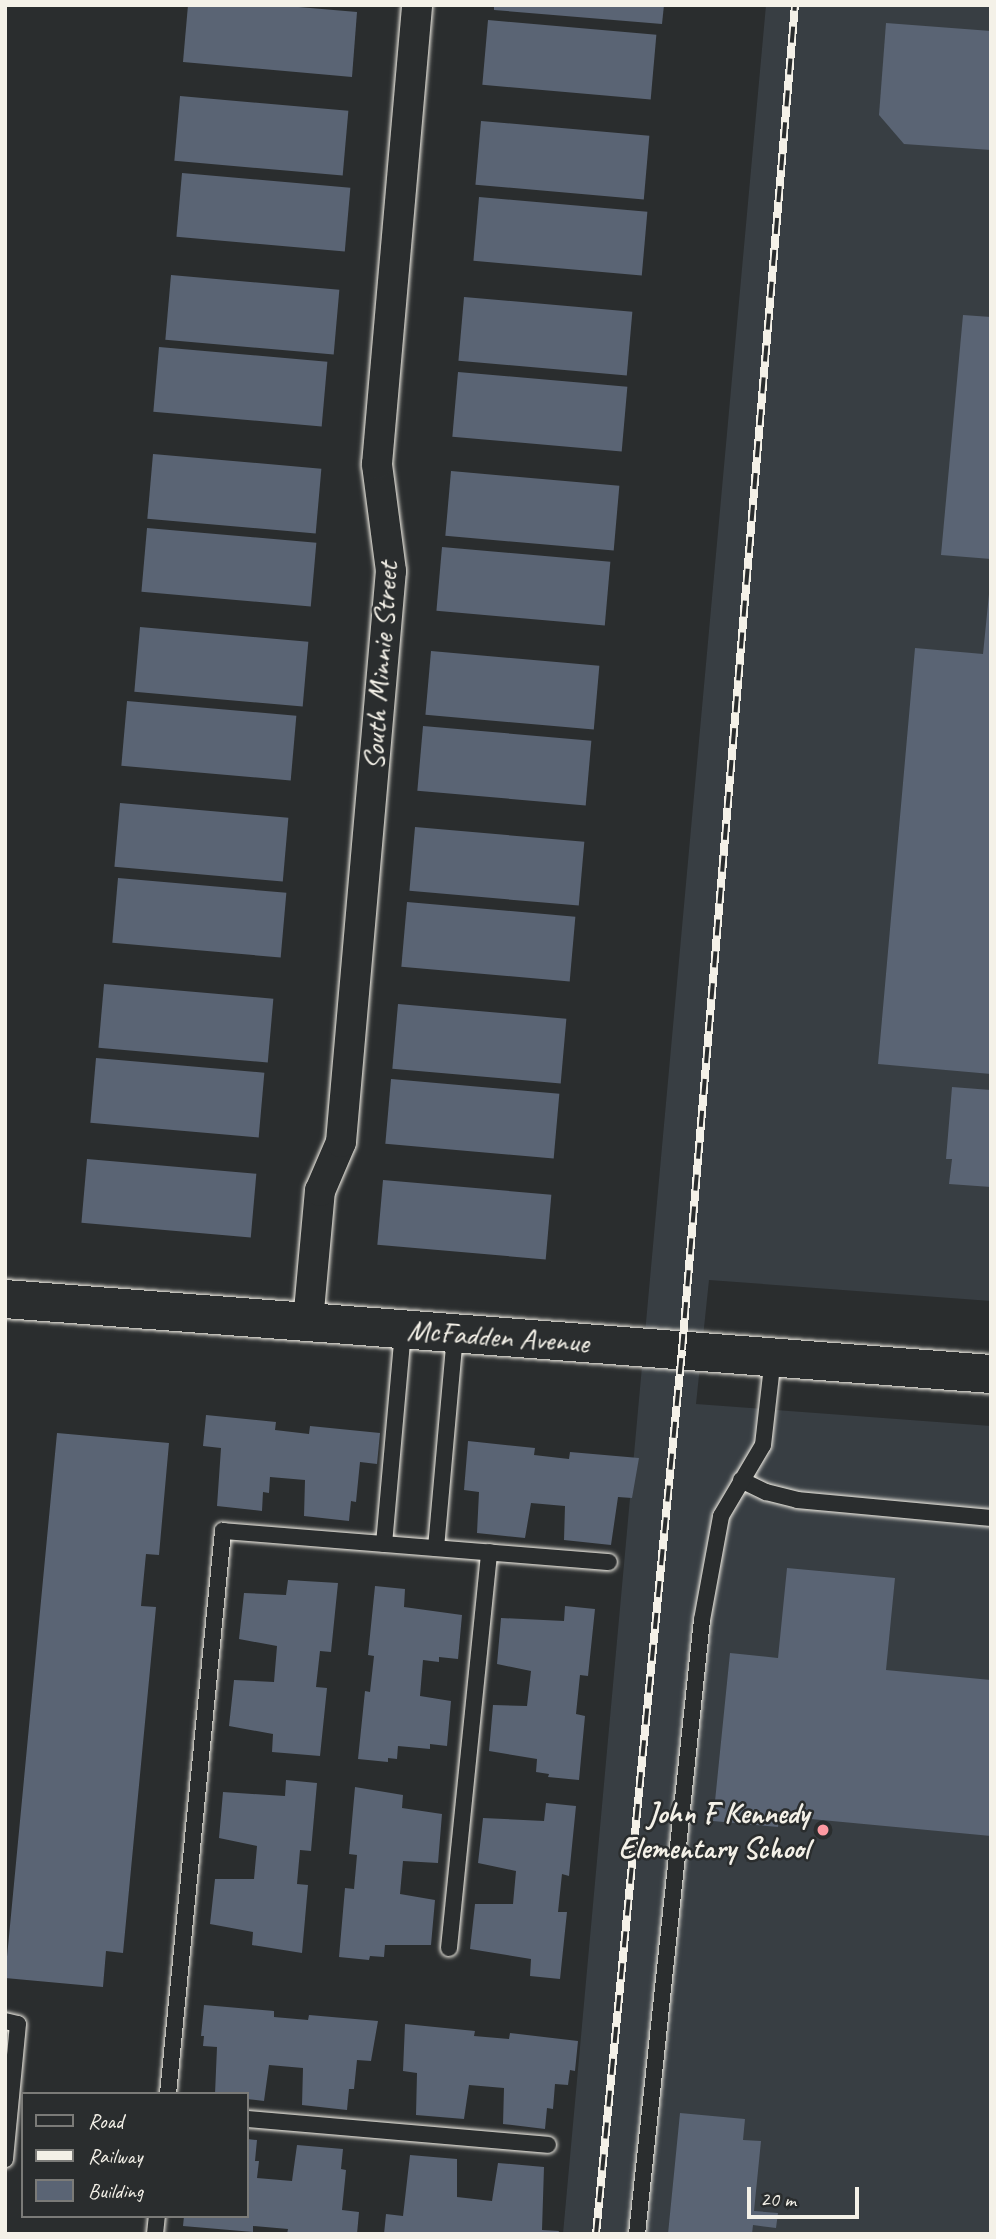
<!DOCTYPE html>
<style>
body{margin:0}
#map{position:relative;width:996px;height:2239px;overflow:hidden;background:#2a2d2e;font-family:Caveat,sans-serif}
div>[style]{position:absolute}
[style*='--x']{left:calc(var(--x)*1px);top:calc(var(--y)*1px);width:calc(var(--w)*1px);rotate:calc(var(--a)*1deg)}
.built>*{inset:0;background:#383e43}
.building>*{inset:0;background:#5a6474;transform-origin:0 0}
.roads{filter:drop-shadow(0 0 2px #f4f1e8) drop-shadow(0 0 2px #f4f1e8)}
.lane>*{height:16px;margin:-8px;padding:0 8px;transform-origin:8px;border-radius:8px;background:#2a2d2e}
.street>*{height:30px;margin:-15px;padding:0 15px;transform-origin:15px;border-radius:15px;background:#2a2d2e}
.secondary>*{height:38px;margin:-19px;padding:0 19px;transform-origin:19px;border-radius:19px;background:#2a2d2e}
.rail>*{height:8px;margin-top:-4px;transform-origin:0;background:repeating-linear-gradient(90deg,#2a2d2e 0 16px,#f4f1e8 0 32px);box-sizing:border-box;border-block:2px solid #f4f1e8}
.dots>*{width:19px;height:19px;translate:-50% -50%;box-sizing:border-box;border:4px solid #2a2d2e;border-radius:50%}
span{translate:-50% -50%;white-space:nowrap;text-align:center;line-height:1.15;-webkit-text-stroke:5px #2a2d2e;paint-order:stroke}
.street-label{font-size:30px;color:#f4f1e8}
.poi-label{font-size:30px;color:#f4f1e8;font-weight:700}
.right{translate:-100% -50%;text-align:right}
.frame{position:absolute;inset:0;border:7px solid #f4f1e8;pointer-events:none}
.legend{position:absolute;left:21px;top:2092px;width:228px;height:126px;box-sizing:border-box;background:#2a2d2e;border:2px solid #7b7b78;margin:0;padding:9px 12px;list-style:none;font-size:21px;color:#f4f1e8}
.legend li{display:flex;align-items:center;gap:14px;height:35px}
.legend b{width:35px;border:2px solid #7b7b78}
.scale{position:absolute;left:747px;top:2187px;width:112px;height:32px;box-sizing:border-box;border:4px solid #f4f1e8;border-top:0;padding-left:9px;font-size:21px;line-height:24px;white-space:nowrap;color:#f4f1e8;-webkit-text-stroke:5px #2a2d2e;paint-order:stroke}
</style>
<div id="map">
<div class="built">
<i style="clip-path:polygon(766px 5px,991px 5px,991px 1301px,709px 1280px,696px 1404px,991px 1426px,991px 2234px,563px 2234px)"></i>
</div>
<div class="building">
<i style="clip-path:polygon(188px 5px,275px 5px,357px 12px,352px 77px,183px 62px)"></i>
<i style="clip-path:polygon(494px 5px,664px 5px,662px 24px,494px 10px)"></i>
<i style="left:488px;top:20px;width:169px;height:65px;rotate:5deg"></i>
<i style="clip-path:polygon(886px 23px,991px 31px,991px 150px,904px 144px,879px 115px)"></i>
<i style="left:180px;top:96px;width:169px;height:65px;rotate:5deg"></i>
<i style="left:481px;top:121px;width:169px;height:64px;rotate:5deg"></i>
<i style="left:182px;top:173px;width:169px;height:64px;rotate:5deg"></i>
<i style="left:479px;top:197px;width:169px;height:64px;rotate:5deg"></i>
<i style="left:171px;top:275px;width:169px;height:65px;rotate:5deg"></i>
<i style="left:464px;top:297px;width:169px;height:64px;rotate:5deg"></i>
<i style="clip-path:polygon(963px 315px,991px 317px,991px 559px,941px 555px)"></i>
<i style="left:159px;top:347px;width:169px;height:65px;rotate:5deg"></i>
<i style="left:458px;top:372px;width:170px;height:65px;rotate:5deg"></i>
<i style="left:153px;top:454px;width:169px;height:65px;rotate:5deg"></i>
<i style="left:451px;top:471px;width:169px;height:65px;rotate:5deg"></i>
<i style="left:147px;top:528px;width:170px;height:64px;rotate:5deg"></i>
<i style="left:442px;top:547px;width:169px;height:64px;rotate:5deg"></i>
<i style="clip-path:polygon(989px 594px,991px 1074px,878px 1064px,915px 648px,983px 654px)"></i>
<i style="left:140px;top:627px;width:169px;height:65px;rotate:5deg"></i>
<i style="left:431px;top:651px;width:169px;height:64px;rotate:5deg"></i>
<i style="left:127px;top:701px;width:170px;height:65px;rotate:5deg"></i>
<i style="left:423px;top:726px;width:169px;height:65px;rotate:5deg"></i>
<i style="left:120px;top:803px;width:169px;height:64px;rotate:5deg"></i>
<i style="left:415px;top:827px;width:170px;height:64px;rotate:5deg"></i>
<i style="left:118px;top:878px;width:169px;height:65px;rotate:5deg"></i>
<i style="left:407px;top:902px;width:169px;height:65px;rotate:5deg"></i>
<i style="left:104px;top:984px;width:170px;height:64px;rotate:5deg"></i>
<i style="left:398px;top:1004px;width:169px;height:65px;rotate:5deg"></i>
<i style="left:96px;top:1058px;width:169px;height:65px;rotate:5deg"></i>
<i style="left:391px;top:1079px;width:169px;height:65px;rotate:5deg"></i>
<i style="clip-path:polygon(952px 1087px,991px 1090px,991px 1187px,949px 1184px,952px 1159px,946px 1159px)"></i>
<i style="left:87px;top:1159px;width:170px;height:64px;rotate:5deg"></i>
<i style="left:383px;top:1180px;width:169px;height:65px;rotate:5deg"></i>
<i style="clip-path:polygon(206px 1415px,276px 1422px,275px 1430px,309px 1434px,310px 1426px,380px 1433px,377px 1464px,360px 1462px,356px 1502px,351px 1501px,349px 1521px,304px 1516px,305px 1480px,270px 1477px,269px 1493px,263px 1492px,262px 1511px,217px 1506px,221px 1448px,203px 1446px)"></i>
<i style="clip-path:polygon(57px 1433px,169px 1443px,159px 1555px,146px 1554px,141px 1606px,156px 1607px,123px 1953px,106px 1951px,103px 1987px,5px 1978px)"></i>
<i style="clip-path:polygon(468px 1441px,535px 1448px,534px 1455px,569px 1459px,570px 1452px,639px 1458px,632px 1498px,618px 1497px,611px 1545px,564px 1540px,565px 1506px,531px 1503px,525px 1538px,477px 1533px,479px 1492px,464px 1490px)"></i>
<i style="clip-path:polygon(787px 1568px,895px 1578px,886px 1670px,991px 1680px,991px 1836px,779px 1816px,778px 1827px,713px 1821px,730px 1653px,778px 1658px)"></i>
<i style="clip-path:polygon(288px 1580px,338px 1583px,331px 1652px,320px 1651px,316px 1687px,327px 1688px,320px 1756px,272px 1752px,273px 1734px,229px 1726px,234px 1680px,274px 1682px,277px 1646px,239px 1639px,244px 1593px,286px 1595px)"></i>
<i style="clip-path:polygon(375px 1586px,405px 1589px,404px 1607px,462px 1615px,458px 1659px,439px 1657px,439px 1662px,423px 1660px,420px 1696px,451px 1701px,447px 1746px,430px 1744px,430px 1749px,398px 1746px,397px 1759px,388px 1758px,388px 1762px,358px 1759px,365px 1691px,370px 1692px,374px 1656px,368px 1655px)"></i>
<i style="clip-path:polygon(565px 1606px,595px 1609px,588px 1676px,580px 1675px,576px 1714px,585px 1716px,579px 1780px,548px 1777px,549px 1774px,536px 1772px,537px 1759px,489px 1751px,493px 1705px,527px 1706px,531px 1671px,497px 1664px,501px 1618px,564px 1621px)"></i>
<i style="clip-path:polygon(286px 1780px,317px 1783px,311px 1851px,300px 1850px,297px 1884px,308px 1885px,302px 1953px,252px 1945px,253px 1932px,210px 1924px,215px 1879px,254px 1879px,257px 1846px,219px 1838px,223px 1792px,285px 1796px)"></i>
<i style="clip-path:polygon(355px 1787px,403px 1795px,402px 1808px,442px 1814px,438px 1863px,403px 1861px,400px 1894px,435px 1900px,431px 1945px,385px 1945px,384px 1957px,370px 1956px,369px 1960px,339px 1957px,345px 1888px,354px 1889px,357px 1855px,349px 1854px)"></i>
<i style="clip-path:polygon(546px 1803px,576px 1806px,569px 1876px,562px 1874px,558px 1912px,567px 1912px,560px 1979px,530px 1976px,531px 1959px,470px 1949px,475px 1904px,513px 1904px,516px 1871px,478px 1863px,483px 1818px,544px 1821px)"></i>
<i style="clip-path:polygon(204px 2005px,274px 2011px,274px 2017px,308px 2020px,309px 2015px,378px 2021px,371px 2061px,357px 2060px,354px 2089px,349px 2089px,347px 2110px,302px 2105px,303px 2068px,269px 2065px,264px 2101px,247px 2099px,247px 2094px,215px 2094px,217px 2047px,203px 2046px,204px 2036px,201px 2036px)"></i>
<i style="clip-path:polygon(405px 2024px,475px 2031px,474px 2036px,509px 2039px,510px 2033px,578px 2041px,575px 2071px,570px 2070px,568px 2085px,555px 2084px,553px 2109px,547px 2108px,545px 2129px,503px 2124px,504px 2088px,469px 2085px,464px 2119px,416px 2115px,417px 2073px,403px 2071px)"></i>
<i style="clip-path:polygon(680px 2113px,745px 2119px,743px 2140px,761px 2141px,754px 2211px,778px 2213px,776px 2228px,753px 2225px,752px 2234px,668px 2234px)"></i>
<i style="clip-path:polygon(247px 2139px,257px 2140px,255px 2161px,259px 2161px,257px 2178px,292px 2181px,297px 2145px,343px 2149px,341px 2169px,346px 2170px,342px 2210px,359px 2212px,357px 2234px,287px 2234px,288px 2229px,253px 2226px,253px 2232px,183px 2226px,184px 2216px,247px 2216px)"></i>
<i style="clip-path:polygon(410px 2155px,457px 2159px,457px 2197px,492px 2201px,498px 2163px,544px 2167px,542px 2230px,559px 2231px,558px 2234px,384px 2234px,386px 2214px,403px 2216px)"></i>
</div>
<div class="roads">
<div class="lane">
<i style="--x:741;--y:1480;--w:28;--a:26"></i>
<i style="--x:766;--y:1492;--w:32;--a:14"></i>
<i style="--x:797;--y:1500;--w:195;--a:5.3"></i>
<i style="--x:384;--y:1544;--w:216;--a:-84.9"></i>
<i style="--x:436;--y:1548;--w:216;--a:-84.9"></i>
<i style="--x:449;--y:1948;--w:398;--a:-84.2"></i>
<i style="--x:5;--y:2021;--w:13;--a:13"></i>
<i style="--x:18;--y:2024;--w:136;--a:95.5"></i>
<i style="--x:168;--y:2094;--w:566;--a:-84.42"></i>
<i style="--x:223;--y:1531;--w:387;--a:4.6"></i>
<i style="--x:247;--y:2119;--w:302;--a:4.9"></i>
<i style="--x:155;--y:2234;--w:18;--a:-84"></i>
<i style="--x:637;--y:2234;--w:617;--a:-83.96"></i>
<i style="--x:702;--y:1620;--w:106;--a:-79.6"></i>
<i style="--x:721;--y:1516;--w:82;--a:-59.4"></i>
<i style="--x:763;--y:1445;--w:89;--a:-83.5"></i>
</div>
<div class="street">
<i style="--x:308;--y:1322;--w:132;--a:-84.8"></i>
<i style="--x:320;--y:1191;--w:53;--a:-66.8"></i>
<i style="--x:341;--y:1142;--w:573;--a:-85"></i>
<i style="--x:391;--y:571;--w:108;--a:-97.5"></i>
<i style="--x:377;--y:464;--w:461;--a:-85"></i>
</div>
<div class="secondary">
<i style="--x:5;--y:1299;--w:989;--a:4.35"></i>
</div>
</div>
<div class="rail">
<i style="--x:596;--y:2234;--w:888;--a:-84.44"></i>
<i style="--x:682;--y:1350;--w:1350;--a:-85.2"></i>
</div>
<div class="dots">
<i style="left:823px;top:1830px;background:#ff9aa2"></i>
</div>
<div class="street-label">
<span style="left:380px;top:666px;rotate:-86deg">South Minnie Street</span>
<span style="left:498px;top:1336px;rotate:4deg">McFadden Avenue</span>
</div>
<div class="poi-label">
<span class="right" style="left:809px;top:1830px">John F Kennedy<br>Elementary School</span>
</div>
<div class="frame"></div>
<ul class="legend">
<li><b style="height:9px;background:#2a2d2e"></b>Road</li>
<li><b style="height:9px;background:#f4f1e8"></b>Railway</li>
<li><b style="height:19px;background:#5a6474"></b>Building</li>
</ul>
<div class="scale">20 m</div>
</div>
